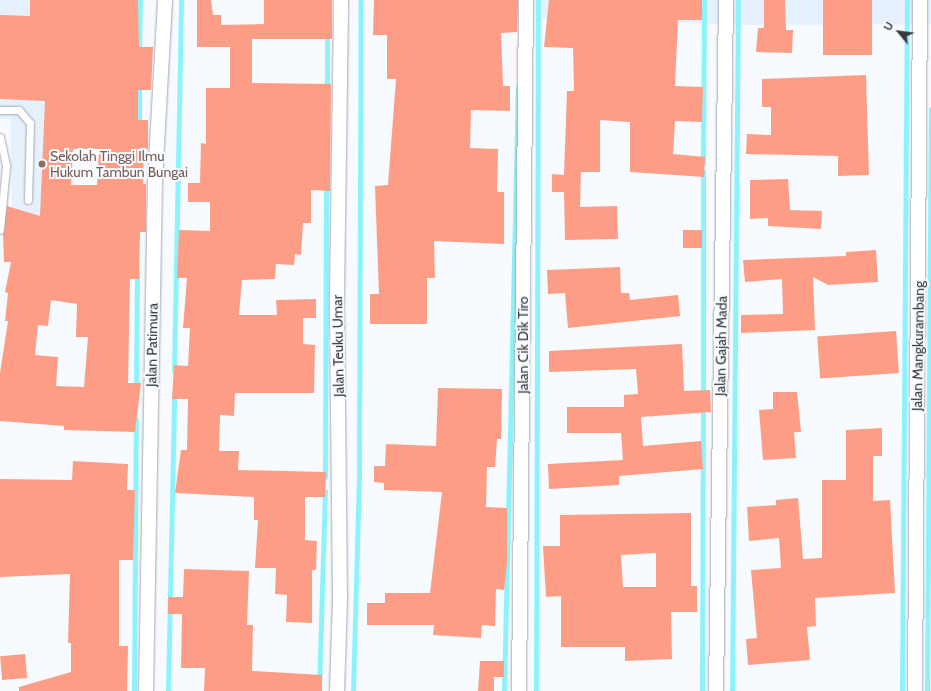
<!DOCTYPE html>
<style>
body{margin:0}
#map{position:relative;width:931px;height:691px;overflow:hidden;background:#f7fafe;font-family:Cabin,sans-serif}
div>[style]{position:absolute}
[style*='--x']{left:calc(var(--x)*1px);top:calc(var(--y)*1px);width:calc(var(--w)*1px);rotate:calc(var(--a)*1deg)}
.built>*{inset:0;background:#e7f1fe}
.stream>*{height:5px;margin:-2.5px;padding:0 2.5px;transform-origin:2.5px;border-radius:2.5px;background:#8cf3fc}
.building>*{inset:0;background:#fe9d86;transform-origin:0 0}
.roads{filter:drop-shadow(0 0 1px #a3a9b2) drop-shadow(0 0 1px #a3a9b2)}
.lane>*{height:7px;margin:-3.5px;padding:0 3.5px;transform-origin:3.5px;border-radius:3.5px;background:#fff}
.street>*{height:14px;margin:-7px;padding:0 7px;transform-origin:7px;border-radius:7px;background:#fff}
.dots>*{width:11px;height:11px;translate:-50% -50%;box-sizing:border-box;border:2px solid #f7fafe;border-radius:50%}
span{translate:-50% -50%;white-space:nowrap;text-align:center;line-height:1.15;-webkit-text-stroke:4px #f7fafe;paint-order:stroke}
.education-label{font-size:14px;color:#785e54}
.left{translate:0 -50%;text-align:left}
.street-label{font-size:14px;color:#36393c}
.north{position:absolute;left:879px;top:12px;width:40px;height:40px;-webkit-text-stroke:3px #f7fafe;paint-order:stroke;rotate:299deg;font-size:11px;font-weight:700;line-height:16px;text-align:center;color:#36393c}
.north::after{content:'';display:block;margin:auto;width:14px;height:18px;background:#36393c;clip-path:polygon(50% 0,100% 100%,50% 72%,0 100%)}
</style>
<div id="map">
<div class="built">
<i style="clip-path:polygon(0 0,77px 0,72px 238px,12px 209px,10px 118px,0 119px)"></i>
<i style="clip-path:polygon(535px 0,931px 0,931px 24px,745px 25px,536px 18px)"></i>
</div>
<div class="stream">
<i style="--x:139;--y:52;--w:52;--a:-88.9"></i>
<i style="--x:327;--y:89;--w:56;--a:-90"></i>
<i style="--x:139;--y:126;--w:42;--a:-90"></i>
<i style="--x:703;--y:163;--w:163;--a:-89.6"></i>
<i style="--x:174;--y:371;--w:371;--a:-88.9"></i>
<i style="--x:136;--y:388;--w:116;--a:-89.5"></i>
<i style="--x:703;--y:397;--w:226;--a:-90"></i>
<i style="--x:325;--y:477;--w:292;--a:-89.8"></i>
<i style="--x:134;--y:691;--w:273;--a:-89.6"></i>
<i style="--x:168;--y:691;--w:298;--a:-88.8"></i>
<i style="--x:319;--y:691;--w:200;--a:-88.3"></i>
<i style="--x:353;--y:691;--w:213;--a:-88.4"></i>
<i style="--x:359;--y:478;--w:478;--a:-89.8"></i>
<i style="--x:504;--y:691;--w:604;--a:-88.67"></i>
<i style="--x:536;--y:691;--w:691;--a:-89.83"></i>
<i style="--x:702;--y:691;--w:284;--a:-89.8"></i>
<i style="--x:732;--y:691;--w:691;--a:-89.5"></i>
<i style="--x:902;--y:691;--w:691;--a:-89.59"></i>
<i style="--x:927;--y:691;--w:582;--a:-89.61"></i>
</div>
<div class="building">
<i style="clip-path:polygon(evenodd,30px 0,138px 0,139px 47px,153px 47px,151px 90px,138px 90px,138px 120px,148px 120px,148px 149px,144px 149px,143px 184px,146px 184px,146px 232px,140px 232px,139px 279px,130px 279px,128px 383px,141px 383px,135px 432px,64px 430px,64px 426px,0 421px,0 373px,8px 321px,5px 321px,8px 293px,5px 292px,11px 262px,4px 262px,3px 234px,7px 206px,40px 216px,45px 101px,0 99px,0 15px,30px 16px,30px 0,73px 149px,99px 149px,97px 185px,71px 185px,73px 149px,30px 0,51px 300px,77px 304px,76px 337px,88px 337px,84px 387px,56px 386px,58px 357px,35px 355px,38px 325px,48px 326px,51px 300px)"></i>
<i style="clip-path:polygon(197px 0,211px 0,213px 15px,221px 15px,221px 25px,264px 24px,264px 0,332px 0,332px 39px,252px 39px,252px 83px,331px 84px,330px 191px,311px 190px,311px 223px,303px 223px,301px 255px,295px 254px,294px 265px,276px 264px,275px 279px,242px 280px,239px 315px,277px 315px,276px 300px,316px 299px,316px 318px,303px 318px,303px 344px,315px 345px,314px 393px,235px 393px,234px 416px,220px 415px,219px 451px,239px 451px,238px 470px,326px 472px,325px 497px,305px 497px,305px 540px,317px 541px,316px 570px,312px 570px,312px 623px,286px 622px,287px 595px,275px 594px,276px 568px,255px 568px,258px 520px,254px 520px,254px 497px,175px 493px,181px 450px,187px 450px,188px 399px,172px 399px,174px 365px,188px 366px,190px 328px,183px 328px,187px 278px,177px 278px,179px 230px,210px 231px,210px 202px,188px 202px,188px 183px,200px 183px,201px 143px,206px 144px,206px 88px,230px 88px,230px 47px,197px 47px)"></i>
<i style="clip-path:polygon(374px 0,518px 0,517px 32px,501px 33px,503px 86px,510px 86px,510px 111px,471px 110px,470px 148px,498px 149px,497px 192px,504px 192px,504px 244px,434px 241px,435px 278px,427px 278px,427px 324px,370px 324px,370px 294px,379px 294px,375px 186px,388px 185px,396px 79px,387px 79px,387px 35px,373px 35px)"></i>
<i style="clip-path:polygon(549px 0,702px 0,702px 20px,678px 20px,675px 86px,703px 87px,702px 122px,675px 121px,673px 154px,705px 157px,704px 177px,630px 172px,630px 122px,600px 120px,600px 172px,581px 172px,580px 207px,617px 206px,618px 239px,565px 240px,564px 192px,552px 192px,552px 174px,564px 175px,567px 91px,574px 91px,573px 48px,544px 47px)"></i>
<i style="clip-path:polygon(764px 0,785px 0,786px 30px,793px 30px,792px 53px,756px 52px,758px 28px,764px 28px)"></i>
<i style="left:823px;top:0;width:49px;height:55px"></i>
<i style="clip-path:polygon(866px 75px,869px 175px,838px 176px,838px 156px,746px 154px,747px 134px,771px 135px,771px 107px,762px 107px,762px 79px)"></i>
<i style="clip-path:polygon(788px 179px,790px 210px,822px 211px,821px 229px,768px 226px,768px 218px,750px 219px,750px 180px)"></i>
<i style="left:683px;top:230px;width:19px;height:18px"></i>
<i style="clip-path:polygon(876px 250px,878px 282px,828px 285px,813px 277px,815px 330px,741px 333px,741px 315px,783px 314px,782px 279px,745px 282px,743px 260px,846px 256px,846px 252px)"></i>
<i style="clip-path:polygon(620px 267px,621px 293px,629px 293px,630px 300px,678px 295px,680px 316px,568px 328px,565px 293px,548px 294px,547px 270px)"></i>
<i style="left:896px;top:331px;width:42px;height:79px;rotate:86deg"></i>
<i style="clip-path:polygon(682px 344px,684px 391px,710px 390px,711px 412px,641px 417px,643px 446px,701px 441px,703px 469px,619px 476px,619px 485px,549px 489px,548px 464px,623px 460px,621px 433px,567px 433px,567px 407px,624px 407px,624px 395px,638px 394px,636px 369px,549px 372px,549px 351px)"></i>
<i style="clip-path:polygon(438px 388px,502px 389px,501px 439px,497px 439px,495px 467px,487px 467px,486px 507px,507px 508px,507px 564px,504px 590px,496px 589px,495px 626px,482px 625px,481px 638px,433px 635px,434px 625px,367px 625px,367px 603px,385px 603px,385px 593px,430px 593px,442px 492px,384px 490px,384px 483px,374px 482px,374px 466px,385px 466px,386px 444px,436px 446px)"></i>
<i style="clip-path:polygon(773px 392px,797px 392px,801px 432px,794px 432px,796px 458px,763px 460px,759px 410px,773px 409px)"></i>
<i style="clip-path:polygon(882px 428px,882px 456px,873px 456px,873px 501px,890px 500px,895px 593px,815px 598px,816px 626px,807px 627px,810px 660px,748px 665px,746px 639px,757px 638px,751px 570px,781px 568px,779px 538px,749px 541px,747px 507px,776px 505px,776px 500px,798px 498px,803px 559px,822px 558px,822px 480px,846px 480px,846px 430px)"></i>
<i style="clip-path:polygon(73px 461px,128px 464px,127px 490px,135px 490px,133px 560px,119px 560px,119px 646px,128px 646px,127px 691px,19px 691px,19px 687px,71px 672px,71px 643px,68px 643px,70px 574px,0 577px,0 479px,72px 480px)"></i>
<i style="clip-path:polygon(evenodd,691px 513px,691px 586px,697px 586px,697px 612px,671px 612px,672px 659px,625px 661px,625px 647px,561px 647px,561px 596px,546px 597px,543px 546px,560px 546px,560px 515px,691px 513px,656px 553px,656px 587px,623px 587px,621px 555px,656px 553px)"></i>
<i style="clip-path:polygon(184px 569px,249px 571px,247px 625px,253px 625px,252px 671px,322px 675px,322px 691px,204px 691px,205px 668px,181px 668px,182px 614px,168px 614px,168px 597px,183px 597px)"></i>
<i style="left:25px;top:654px;width:24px;height:25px;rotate:85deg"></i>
<i style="clip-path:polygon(480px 661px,504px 661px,504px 677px,494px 677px,494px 691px,478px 691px)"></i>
</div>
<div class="roads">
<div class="lane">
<i style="--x:0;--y:110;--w:19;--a:0"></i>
<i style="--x:19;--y:110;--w:17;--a:50"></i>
<i style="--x:30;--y:123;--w:77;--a:91.5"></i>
<i style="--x:0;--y:137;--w:30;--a:78"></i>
<i style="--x:6;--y:166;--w:64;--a:95.4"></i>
</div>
<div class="street">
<i style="--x:146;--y:691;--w:511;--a:-88.99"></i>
<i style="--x:155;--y:180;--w:180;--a:-86.8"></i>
<i style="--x:337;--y:691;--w:92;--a:-88.1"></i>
<i style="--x:340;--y:599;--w:306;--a:-90.6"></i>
<i style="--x:337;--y:293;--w:293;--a:-89.2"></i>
<i style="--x:519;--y:691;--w:691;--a:-89.42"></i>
<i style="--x:716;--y:691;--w:691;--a:-89.17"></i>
<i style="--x:915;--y:691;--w:691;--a:-89.59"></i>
</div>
</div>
<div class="dots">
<i style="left:42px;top:164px;background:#8d6e63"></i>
</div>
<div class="education-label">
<span class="left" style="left:50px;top:164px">Sekolah Tinggi Ilmu<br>Hukum Tambun Bungai</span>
</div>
<div class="street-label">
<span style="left:152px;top:345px;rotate:-89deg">Jalan Patimura</span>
<span style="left:523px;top:345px;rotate:-90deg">Jalan Cik Dik Tiro</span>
<span style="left:338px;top:346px;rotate:-91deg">Jalan Teuku Umar</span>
<span style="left:721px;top:346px;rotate:-89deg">Jalan Gajah Mada</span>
<span style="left:918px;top:346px;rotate:-89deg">Jalan Mangkurambang</span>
</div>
<div class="north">U</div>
</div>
